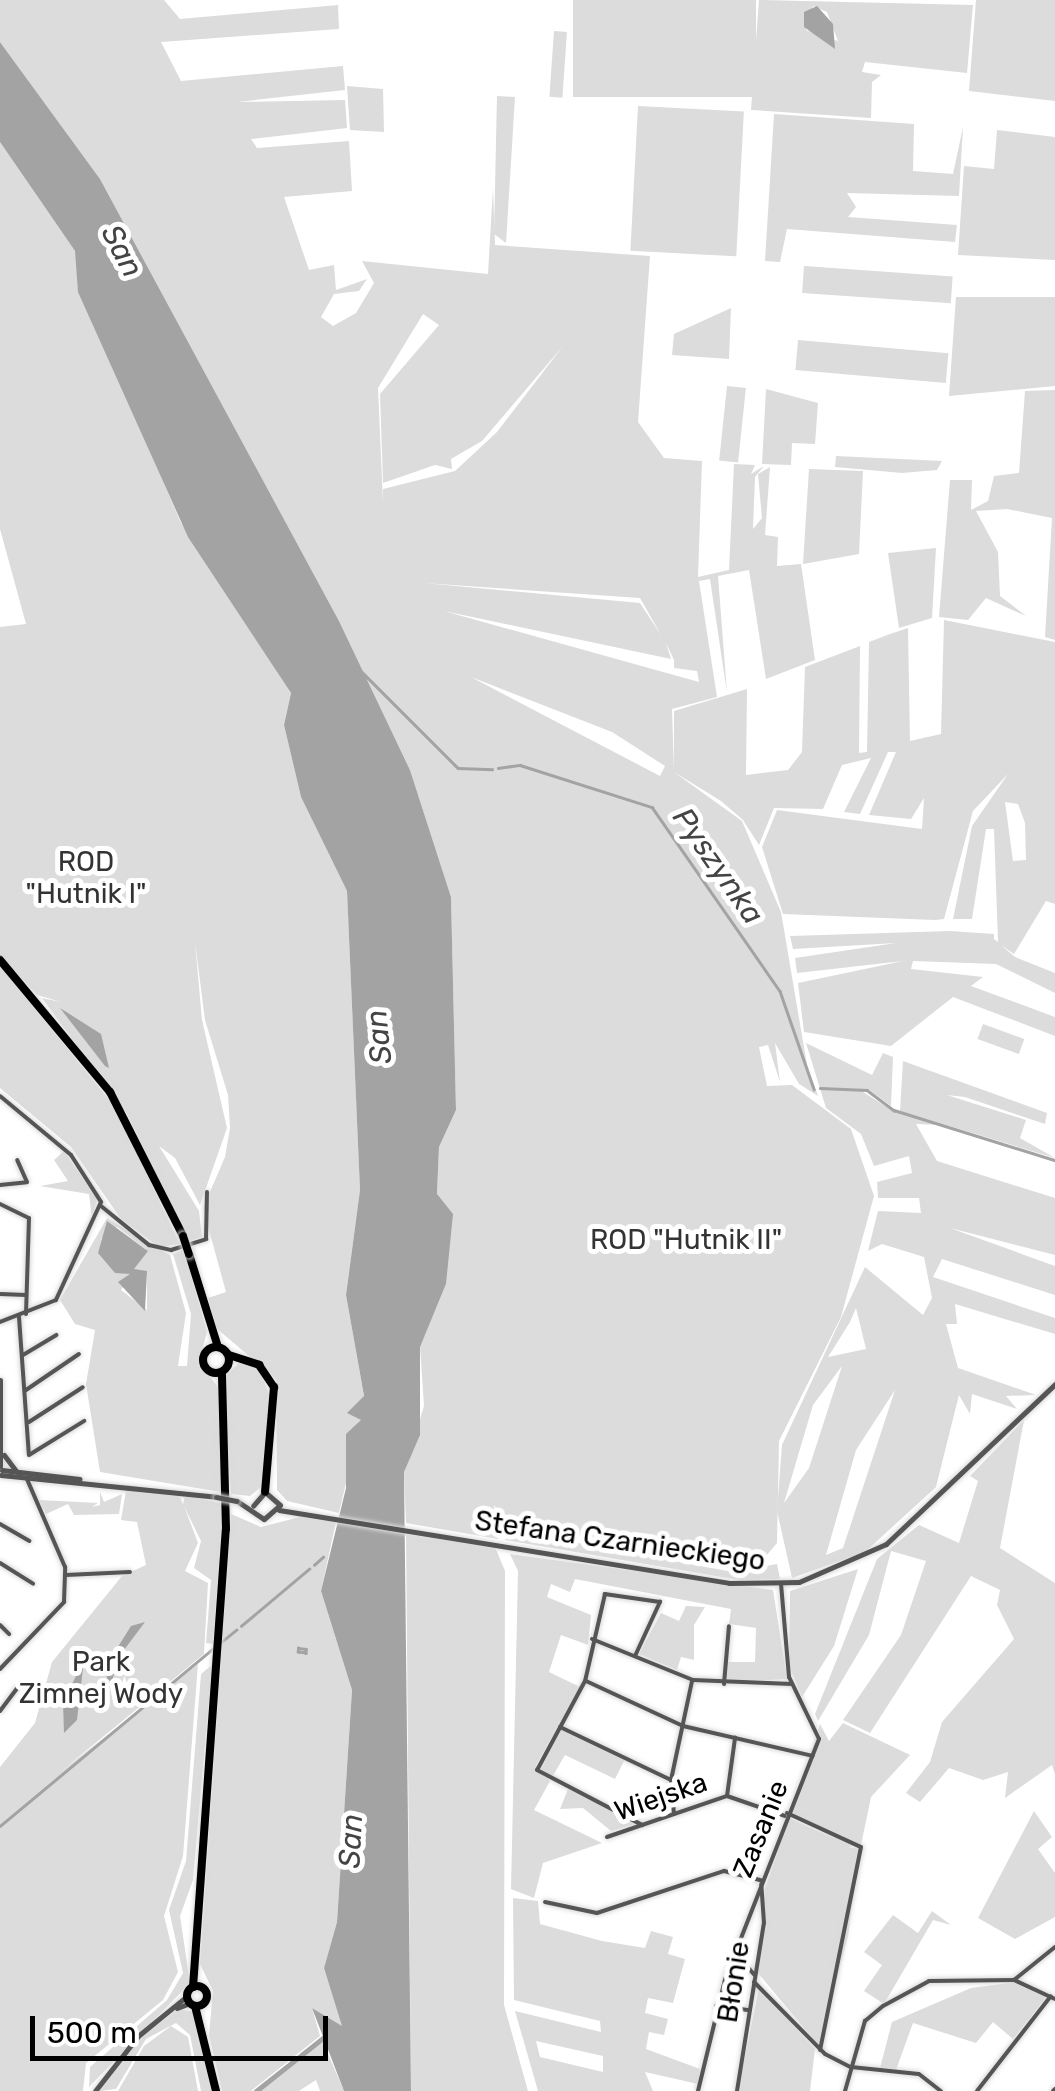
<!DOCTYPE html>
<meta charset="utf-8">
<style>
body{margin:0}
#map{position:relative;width:1055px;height:2091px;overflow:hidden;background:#fff;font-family:Rubik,sans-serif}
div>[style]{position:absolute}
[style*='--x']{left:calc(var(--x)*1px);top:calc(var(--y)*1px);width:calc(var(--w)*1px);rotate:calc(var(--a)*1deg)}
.green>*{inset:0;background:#dcdcdc;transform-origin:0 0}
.water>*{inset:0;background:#a3a3a3}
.stream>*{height:2.5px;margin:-1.25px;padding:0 1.25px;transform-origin:1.25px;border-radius:1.25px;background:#a3a3a3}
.canal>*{height:5px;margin:-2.5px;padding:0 2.5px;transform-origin:2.5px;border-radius:2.5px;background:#a3a3a3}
.roads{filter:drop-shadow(0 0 2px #dbdbdb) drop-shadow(0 0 2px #dbdbdb)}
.minor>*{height:4px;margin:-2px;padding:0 2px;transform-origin:2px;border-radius:2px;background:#555}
.tertiary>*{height:5px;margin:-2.5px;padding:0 2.5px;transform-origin:2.5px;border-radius:2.5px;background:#555}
.primary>*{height:8px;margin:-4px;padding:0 4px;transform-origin:4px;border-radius:4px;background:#000}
.primary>.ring{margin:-4px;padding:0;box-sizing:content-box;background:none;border:8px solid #000;border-radius:50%}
.bridges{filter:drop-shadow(0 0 2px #dbdbdb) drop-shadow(0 0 2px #dbdbdb)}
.tertiary-bridge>*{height:5px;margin:-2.5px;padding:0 2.5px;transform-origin:2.5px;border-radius:2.5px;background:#555}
.primary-bridge>*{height:8px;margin:-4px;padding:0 4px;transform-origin:4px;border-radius:4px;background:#000}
span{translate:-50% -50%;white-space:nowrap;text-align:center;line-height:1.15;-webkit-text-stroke:10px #fff;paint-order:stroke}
.park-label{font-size:28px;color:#333}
.street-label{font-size:28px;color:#000}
.water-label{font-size:30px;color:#444;font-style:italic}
.scale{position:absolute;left:30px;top:2016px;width:298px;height:45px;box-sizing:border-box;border:5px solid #000;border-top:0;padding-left:12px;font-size:30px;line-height:35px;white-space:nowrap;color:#000;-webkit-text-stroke:8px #fff;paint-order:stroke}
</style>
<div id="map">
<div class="green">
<i style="clip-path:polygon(evenodd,0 0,164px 0,180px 19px,338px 5px,339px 29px,161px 42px,181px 81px,343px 66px,345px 90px,237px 102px,345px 100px,347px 128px,251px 139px,257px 148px,349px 141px,352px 191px,284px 197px,309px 270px,334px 265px,336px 290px,367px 279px,359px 291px,334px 294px,321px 317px,333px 326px,356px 313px,374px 283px,362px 261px,488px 274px,493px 188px,495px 245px,650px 256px,638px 422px,664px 458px,702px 461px,698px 577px,729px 570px,734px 464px,755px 465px,751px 474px,764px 466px,755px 477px,753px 529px,762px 518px,758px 474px,770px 467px,765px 535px,778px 537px,777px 566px,801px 564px,815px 660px,766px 679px,749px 570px,718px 576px,727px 693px,710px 579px,699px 581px,717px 697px,672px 709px,674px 770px,674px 711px,747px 689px,746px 775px,788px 770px,802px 752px,805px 667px,860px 646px,859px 753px,867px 752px,869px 642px,890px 634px,908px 628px,910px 741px,941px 734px,944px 620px,1055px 642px,1055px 904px,1046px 901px,1014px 954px,1001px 945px,1015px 957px,1055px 973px,1055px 993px,996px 964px,913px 961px,911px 969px,983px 977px,971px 986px,1055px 1017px,1055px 1036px,953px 997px,891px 1046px,804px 1032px,798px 983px,903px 961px,797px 973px,795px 958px,896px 943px,793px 949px,790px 936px,950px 931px,994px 934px,994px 939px,998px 942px,994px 829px,986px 829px,972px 919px,953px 919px,972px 826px,1008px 774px,973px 811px,944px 919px,935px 920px,783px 914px,762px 847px,777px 810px,922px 829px,924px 798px,911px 819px,869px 815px,896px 752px,888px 752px,860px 814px,844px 812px,871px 758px,842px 765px,823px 809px,774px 808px,759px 845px,743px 820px,721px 801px,674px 772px,742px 821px,781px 912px,807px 1065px,818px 1096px,799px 1084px,775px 1043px,780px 1082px,768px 1045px,759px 1047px,767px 1086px,792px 1085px,851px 1129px,874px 1196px,841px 1317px,779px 1441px,777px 1543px,761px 1562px,507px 1525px,494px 1505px,498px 1539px,406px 1523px,404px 1472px,424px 1406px,420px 1346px,446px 1284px,437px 1195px,439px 1147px,456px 1110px,451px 897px,410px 770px,339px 621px,100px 179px,0 42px,0 0,423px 314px,439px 325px,380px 394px,383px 483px,435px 465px,452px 469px,451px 459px,482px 441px,563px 346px,497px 432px,455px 471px,383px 489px,383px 503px,378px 388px,423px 314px,0 0,423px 583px,640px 598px,661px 635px,640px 603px,423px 583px,0 0,444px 611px,671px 659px,666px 643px,674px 660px,674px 668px,697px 671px,699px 682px,444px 611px,0 0,471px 677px,612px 732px,665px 766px,660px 776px,471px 677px,0 0,1005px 802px,1018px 804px,1025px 823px,1026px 860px,1013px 861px,1005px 802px)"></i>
<i style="left:573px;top:0;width:183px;height:97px"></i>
<i style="clip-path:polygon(evenodd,759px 0,973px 5px,967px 73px,865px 62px,862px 72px,881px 75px,872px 82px,871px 118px,751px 110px,759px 0,813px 6px,827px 12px,838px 41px,806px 30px,813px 6px)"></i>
<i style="clip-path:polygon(976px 0,1055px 0,1055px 101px,969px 91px)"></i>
<i style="left:554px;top:31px;width:13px;height:66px;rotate:4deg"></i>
<i style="clip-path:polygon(347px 86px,383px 89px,384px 132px,350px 130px)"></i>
<i style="clip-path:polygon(497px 96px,515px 97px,506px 243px,494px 234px)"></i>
<i style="left:638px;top:106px;width:106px;height:145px;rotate:3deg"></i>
<i style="clip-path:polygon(774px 114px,914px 124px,913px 171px,953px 174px,963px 127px,959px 196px,847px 193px,856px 207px,848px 217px,957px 225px,955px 242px,787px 229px,780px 262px,765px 261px)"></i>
<i style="clip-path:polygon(997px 130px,1055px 137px,1055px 260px,958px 255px,964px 166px,994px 169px)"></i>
<i style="clip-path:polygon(0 142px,75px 251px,86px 303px,181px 523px,291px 693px,284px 725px,301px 797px,347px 891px,360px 1190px,346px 1295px,364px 1397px,348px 1413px,361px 1419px,339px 1513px,287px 1501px,277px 1490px,276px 1379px,215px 1327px,208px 1298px,226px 1292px,203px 1208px,225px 1157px,230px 1128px,228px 1095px,205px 1020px,195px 942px,202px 1020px,227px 1128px,200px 1205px,175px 1158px,159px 1146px,199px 1211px,202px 1237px,189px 1241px,127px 1114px,42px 998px,61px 1002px,37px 995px,0 956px,0 627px,26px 624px,0 529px)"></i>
<i style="left:804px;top:266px;width:149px;height:27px;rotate:4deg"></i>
<i style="clip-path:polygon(956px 297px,1055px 297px,1055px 386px,949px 396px)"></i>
<i style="clip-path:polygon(731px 308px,729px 359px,672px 355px,674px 334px)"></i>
<i style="left:798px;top:340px;width:151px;height:30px;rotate:5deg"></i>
<i style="left:727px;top:386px;width:19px;height:75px;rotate:6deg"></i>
<i style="clip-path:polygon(766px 389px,818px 403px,815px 444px,792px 443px,791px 465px,762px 464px)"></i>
<i style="clip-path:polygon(1055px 390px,1055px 640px,1045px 637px,1052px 518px,1007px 509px,976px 511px,998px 552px,1000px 596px,1026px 616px,986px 598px,968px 620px,939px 617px,950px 480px,972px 480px,971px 510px,988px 501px,994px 476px,1019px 473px,1025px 391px)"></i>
<i style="clip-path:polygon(836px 456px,942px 461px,937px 470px,902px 473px,835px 467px)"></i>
<i style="clip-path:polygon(809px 469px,863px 471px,859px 554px,803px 564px)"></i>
<i style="clip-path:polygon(936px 548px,932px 618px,899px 628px,888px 553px)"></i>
<i style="clip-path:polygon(0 966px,115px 1107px,180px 1244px,159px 1247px,121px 1219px,71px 1147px,0 1088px)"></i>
<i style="left:983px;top:1024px;width:44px;height:16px;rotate:20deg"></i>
<i style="clip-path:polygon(evenodd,806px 1043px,872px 1075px,883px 1053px,893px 1057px,891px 1106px,868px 1089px,860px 1090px,893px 1111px,940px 1125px,916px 1124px,937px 1161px,1055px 1198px,1055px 1255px,950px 1228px,1055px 1266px,1055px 1295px,942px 1259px,933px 1277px,1055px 1318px,1055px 1334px,955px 1304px,957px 1324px,946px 1324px,958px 1368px,1036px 1395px,1006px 1396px,1017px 1409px,972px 1394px,970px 1414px,959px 1395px,936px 1487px,865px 1552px,792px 1578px,777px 1511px,782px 1445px,865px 1267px,923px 1315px,932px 1298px,924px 1257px,882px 1244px,868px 1251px,878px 1211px,921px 1213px,919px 1198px,878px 1198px,877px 1182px,912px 1173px,909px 1156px,874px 1166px,861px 1134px,826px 1108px,806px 1043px,856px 1308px,866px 1349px,828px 1357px,850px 1322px,856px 1308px,806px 1043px,842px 1366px,809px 1468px,784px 1503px,813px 1405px,842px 1366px,806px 1043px,895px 1390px,843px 1548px,826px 1555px,856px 1450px,895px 1390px)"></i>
<i style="clip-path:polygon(903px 1061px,1047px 1113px,1045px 1124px,965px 1097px,947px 1095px,1026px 1120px,1020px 1138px,1055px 1158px,900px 1111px)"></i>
<i style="clip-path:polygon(64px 1151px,97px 1199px,92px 1218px,89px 1194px,40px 1186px,68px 1181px,54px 1160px)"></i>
<i style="clip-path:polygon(evenodd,107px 1218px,170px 1255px,186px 1313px,178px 1366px,187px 1366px,191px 1314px,173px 1254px,184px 1250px,207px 1332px,199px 1361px,222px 1393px,227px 1493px,100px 1472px,86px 1384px,95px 1330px,75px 1324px,60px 1300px,107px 1218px,117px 1227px,146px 1249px,133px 1270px,147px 1276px,147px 1310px,121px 1290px,131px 1274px,112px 1269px,101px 1239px,117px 1227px)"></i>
<i style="clip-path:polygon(241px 1361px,259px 1370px,271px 1398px,265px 1484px,250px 1496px,231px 1494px,223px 1378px)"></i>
<i style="clip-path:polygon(1024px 1420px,1000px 1548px,1055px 1583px,1055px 1774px,1052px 1765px,1005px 1798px,1008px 1772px,983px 1780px,949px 1768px,920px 1802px,906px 1793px,930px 1762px,942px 1722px,1014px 1639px,997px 1605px,1000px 1590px,971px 1576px,870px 1733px,843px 1720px,901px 1635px,926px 1561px,891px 1551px,869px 1635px,818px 1721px,815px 1714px,877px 1559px,919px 1525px,959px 1543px,978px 1481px,970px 1476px)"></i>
<i style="clip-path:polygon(127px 1485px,178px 1493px,183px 1504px,185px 1495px,223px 1504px,213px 1644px,206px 1643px,211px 1580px,194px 1568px,201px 1541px,184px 1506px,198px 1543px,185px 1571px,208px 1583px,204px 1654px,59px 1773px,198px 1664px,183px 1856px,164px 1916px,178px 1972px,163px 2000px,86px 2063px,83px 2091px,0 2091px,0 1767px,35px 1723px,52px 1662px,122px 1576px,146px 1565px,137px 1522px,121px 1520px)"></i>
<i style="clip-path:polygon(100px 1492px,104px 1502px,122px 1494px,119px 1514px,74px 1515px,68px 1504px,46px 1514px,39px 1500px,98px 1503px,92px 1507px,100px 1505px)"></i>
<i style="clip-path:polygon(231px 1514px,261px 1527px,300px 1517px,336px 1522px,321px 1591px,352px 1690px,337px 1922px,324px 1968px,343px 2027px,312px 2008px,320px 2036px,251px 2091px,222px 2091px,209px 2035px,213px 1991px,200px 1964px)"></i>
<i style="clip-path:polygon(510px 1530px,733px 1572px,777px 1564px,780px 1579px,739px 1580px,505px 1540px)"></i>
<i style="clip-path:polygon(406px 1534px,495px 1547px,505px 1571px,504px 2005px,528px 2091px,411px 2091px)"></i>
<i style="clip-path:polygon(510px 1554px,773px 1590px,787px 1679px,726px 1682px,727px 1662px,755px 1662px,756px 1628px,729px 1624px,731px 1609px,575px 1579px,570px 1592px,551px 1584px,547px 1597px,591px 1615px,588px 1645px,561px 1635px,549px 1672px,580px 1687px,536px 1765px,550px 1781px,534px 1810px,602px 1843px,543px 1863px,534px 1898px,511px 1889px,518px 1571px)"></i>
<i style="clip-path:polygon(858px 1569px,834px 1646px,802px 1697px,789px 1666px,790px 1591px)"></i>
<i style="clip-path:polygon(686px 1606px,705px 1607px,694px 1625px,694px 1660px,681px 1657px,677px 1670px,639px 1654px,661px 1613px,679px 1621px)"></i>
<i style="clip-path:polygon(212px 1665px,193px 1880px,180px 1916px,190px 1983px,89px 2087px,90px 2067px,167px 2000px,183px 1973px,169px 1910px,186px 1861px,201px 1674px)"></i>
<i style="clip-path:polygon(843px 1723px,910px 1755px,871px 1797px,861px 1845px,848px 1847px,859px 1849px,848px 1936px,819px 2046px,758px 1973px,765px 1889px,789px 1818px,835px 1839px,791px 1814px,820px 1724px,829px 1741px)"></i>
<i style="clip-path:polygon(561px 1729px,625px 1759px,615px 1779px,565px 1755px,551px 1779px,540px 1771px)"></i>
<i style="clip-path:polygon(568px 1789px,624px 1812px,635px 1824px,611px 1831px,583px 1808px,560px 1809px)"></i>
<i style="clip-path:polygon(1034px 1811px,1052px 1837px,1038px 1849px,1055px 1873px,1055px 1917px,1015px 1939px,978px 1918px)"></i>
<i style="clip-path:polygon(evenodd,513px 1898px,538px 1901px,540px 1924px,602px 1941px,645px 1948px,651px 1931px,673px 1937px,668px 1954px,685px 1959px,673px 2003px,648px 1998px,645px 2013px,668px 2019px,664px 2035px,649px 2032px,646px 2049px,700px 2069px,698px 2084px,645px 2072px,653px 2091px,538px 2091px,515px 2011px,601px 2032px,600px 2021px,514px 2000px,513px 1898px,536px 2041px,603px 2056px,603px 2072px,540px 2057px,536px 2041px)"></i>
<i style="clip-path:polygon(932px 1911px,951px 1925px,933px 1920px,884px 2004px,864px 1991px,882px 1965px,864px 1952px,893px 1915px,918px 1933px)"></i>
<i style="clip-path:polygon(1016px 1982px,1048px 1995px,1013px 2039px,993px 2022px,976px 2043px,913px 2023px,896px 2070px,880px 2068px,892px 2022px,971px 1988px)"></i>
<i style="clip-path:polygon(759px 1988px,815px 2049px,810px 2091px,738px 2091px)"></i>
<i style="clip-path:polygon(178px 2009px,194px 2012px,213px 2091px,201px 2091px,190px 2035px,176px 2023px,146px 2039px,116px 2089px,99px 2091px,133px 2044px)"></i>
<i style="clip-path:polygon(171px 2026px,188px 2037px,198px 2091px,118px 2091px,144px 2046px)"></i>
<i style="clip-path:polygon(322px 2040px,344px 2091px,320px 2091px,316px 2080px,299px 2091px,260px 2091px)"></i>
</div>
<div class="water">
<i style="clip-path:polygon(817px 6px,833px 24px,835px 49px,804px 27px,804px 12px)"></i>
<i style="clip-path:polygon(0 42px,100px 179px,339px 621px,410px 770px,451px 897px,456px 1110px,439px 1147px,437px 1194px,453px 1214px,446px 1284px,420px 1347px,420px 1435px,404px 1472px,411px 2091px,344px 2091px,312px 2008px,342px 2026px,324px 1968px,337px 1922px,352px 1690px,321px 1591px,346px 1488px,346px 1434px,361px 1420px,347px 1413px,364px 1396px,346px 1295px,360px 1190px,347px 891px,301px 797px,284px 725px,291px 693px,188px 537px,78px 292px,75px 251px,0 142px)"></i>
<i style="clip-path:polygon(60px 1008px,101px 1034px,109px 1068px,105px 1066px)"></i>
<i style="clip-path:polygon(107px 1221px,148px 1251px,134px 1269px,147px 1271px,145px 1311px,118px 1282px,130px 1274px,115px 1273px,98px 1253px)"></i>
<i style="clip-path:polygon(145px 1622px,121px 1654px,108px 1692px,106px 1666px,131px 1626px)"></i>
<i style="clip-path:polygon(84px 1660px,77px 1720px,64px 1733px,63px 1702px)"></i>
</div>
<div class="stream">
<i style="--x:361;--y:671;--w:137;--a:45"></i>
<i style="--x:458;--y:768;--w:34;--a:2"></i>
<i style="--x:498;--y:768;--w:22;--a:-8"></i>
<i style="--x:520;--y:765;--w:139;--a:17.7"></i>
<i style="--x:652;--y:807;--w:224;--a:55.2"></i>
<i style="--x:780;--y:991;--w:104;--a:70.9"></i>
<i style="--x:820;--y:1088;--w:47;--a:2.4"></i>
<i style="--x:867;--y:1090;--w:34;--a:37"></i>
<i style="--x:894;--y:1110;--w:169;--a:17.3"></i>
<i style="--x:314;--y:1565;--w:12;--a:-42"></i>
<i style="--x:241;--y:1626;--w:89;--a:-40"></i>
<i style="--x:220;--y:1643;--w:21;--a:-39"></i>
<i style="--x:298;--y:1648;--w:8;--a:7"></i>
<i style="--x:306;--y:1649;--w:4;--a:90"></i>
<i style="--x:306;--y:1653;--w:8;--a:-173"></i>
<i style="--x:298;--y:1652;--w:4;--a:-90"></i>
<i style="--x:0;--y:1826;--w:278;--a:-39.8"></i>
</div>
<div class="canal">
<i style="--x:256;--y:2091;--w:87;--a:-38.5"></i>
</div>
<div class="roads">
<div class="minor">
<i style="--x:0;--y:1096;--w:92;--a:39.7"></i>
<i style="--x:71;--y:1155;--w:56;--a:57.4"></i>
<i style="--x:101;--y:1202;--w:108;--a:114.7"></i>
<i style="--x:56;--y:1300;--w:60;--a:158.6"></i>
<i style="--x:0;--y:1185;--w:27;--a:-6"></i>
<i style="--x:27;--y:1182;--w:24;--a:-114"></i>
<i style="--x:0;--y:1204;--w:32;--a:26"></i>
<i style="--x:29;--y:1218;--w:96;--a:91.8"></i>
<i style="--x:101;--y:1206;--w:62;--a:39.1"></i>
<i style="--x:149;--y:1245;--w:23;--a:13"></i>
<i style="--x:171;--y:1250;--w:37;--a:-17"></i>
<i style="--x:206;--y:1239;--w:47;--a:-88.8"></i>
<i style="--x:0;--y:1294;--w:26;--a:2"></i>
<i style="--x:19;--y:1317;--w:138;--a:85.9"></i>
<i style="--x:29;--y:1455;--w:65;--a:-31.7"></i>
<i style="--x:23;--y:1355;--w:39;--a:-31"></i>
<i style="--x:26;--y:1390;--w:64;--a:-34.2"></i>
<i style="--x:29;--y:1422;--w:64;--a:-32.9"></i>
<i style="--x:0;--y:1524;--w:34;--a:30"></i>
<i style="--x:0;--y:1563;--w:39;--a:32"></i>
<i style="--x:66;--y:1575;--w:64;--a:-2.7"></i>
<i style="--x:0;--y:1625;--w:13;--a:45"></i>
<i style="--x:592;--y:1639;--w:109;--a:22.1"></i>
<i style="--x:693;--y:1680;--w:99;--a:2.3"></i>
<i style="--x:635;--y:1656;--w:60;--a:-65.2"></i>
<i style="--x:660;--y:1602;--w:56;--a:-171.7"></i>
<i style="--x:605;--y:1594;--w:89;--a:102.9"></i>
<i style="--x:585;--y:1681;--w:101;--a:118.3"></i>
<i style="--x:537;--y:1770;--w:119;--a:27.6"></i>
<i style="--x:0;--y:1669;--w:93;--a:-46.3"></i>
<i style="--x:64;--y:1602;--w:35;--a:-88"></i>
<i style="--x:65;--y:1567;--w:96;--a:-113.4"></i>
<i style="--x:586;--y:1681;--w:107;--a:24.9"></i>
<i style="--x:683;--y:1726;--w:133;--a:13"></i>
<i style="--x:724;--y:1684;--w:58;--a:-85.1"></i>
<i style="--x:0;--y:1711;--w:30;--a:-53"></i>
<i style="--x:560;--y:1727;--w:123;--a:25.5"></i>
<i style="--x:727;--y:1796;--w:59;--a:-82.1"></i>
<i style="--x:787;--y:1813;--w:81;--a:24.7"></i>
<i style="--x:861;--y:1847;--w:207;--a:101.4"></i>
<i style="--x:674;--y:1814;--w:34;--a:-95"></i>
<i style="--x:671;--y:1780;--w:101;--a:-78"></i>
<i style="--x:607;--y:1837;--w:127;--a:-18.9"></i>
<i style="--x:727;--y:1796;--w:61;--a:19"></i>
<i style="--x:545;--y:1902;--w:53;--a:11.9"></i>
<i style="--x:597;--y:1913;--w:134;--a:-18.3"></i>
<i style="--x:724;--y:1871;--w:38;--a:14"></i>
<i style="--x:734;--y:1952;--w:30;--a:48"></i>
<i style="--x:1014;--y:1980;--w:45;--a:24.9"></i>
<i style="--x:754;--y:1982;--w:101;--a:45.4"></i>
<i style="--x:825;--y:2054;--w:29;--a:27"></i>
<i style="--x:851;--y:2067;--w:68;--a:5.9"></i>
<i style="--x:919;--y:2074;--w:28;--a:38"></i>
<i style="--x:716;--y:2006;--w:34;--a:7"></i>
<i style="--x:698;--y:2091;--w:115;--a:-76.4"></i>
<i style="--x:725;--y:1979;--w:258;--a:-68.6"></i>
<i style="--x:819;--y:1739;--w:69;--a:-115.8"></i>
<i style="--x:789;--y:1677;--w:93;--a:-94.9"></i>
<i style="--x:737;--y:2091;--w:170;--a:-80.9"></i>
<i style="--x:764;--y:1923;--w:39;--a:-94"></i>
<i style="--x:845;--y:2091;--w:73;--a:-74.1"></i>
<i style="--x:865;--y:2021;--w:23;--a:-40"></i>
<i style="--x:883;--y:2006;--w:52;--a:-28.5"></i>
<i style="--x:929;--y:1981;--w:85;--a:-0.7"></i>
<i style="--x:1014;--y:1980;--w:53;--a:-38.8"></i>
<i style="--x:977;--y:2091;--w:120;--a:-52.1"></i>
<i style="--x:1053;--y:2091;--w:3;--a:-45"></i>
</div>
<div class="tertiary">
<i style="--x:0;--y:1380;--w:86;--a:90"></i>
<i style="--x:4;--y:1455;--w:21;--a:53"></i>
<i style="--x:2;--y:1470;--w:78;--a:6.7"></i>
<i style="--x:1;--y:1475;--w:216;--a:5.8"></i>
<i style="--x:237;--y:1501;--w:32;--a:34"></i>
<i style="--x:264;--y:1519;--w:21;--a:-41"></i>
<i style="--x:280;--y:1505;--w:20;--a:-139"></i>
<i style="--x:265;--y:1492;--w:18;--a:131"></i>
<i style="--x:279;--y:1510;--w:456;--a:9.2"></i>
<i style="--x:729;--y:1583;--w:70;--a:-0.8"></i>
<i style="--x:799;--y:1582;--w:95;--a:-23.6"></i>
<i style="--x:886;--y:1544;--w:233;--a:-43.4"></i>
<i style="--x:177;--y:2008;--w:14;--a:-21"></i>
<i style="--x:95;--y:2091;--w:70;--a:-52"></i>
<i style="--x:138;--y:2036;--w:63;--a:-39.2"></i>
</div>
<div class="primary">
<i style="--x:0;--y:960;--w:172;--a:50.2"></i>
<i style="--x:110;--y:1092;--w:161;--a:63.1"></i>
<i style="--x:189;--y:1254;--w:97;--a:72.7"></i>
<i class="ring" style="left:203px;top:1347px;width:18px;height:18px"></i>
<i style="--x:229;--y:1355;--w:32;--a:18"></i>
<i style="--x:259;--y:1365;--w:27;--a:56"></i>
<i style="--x:274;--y:1387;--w:105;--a:94.9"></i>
<i class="ring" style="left:187px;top:1986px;width:12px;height:12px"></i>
<i style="--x:193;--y:1987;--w:459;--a:-85.9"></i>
<i style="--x:226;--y:1529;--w:157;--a:-91.5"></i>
<i style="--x:195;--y:2006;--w:88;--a:76.1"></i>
</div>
</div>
<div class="bridges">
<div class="tertiary-bridge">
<i style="--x:216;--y:1497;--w:21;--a:11"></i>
</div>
<div class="primary-bridge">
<i style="--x:183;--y:1236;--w:19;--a:72"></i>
</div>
</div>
<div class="park-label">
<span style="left:86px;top:878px">ROD<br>"Hutnik I"</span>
<span style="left:686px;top:1240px">ROD "Hutnik II"</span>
<span style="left:101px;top:1678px">Park<br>Zimnej Wody</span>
</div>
<div class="street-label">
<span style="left:620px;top:1541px;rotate:8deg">Stefana Czarnieckiego</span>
<span style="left:661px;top:1797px;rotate:-19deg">Wiejska</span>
<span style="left:761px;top:1829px;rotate:-68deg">Zasanie</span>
<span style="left:734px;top:1982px;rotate:-81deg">Błonie</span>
</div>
<div class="water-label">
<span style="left:122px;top:251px;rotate:62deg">San</span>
<span style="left:718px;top:866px;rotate:55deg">Pyszynka</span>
<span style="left:379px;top:1037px;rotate:-96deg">San</span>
<span style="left:351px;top:1841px;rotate:-87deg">San</span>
</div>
<div class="scale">500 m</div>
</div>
